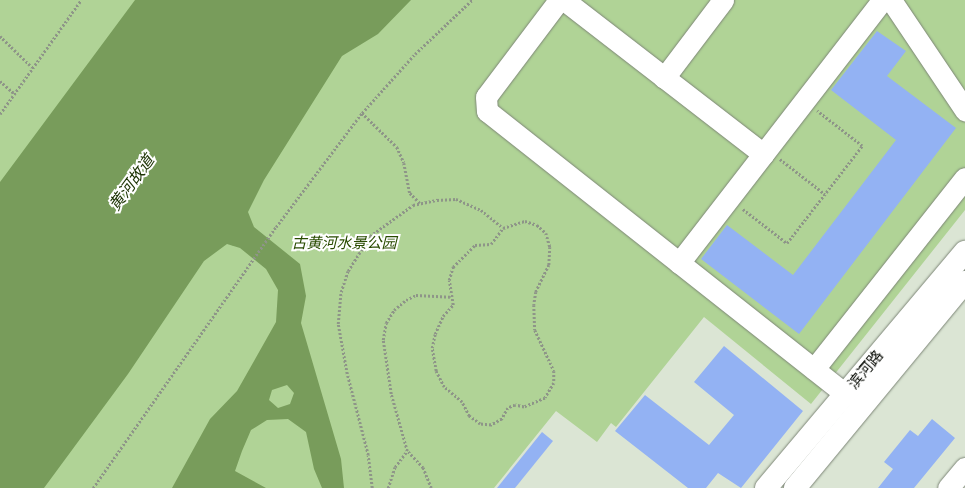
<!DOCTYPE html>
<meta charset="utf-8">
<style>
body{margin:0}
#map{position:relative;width:965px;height:488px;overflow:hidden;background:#dbe5d4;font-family:"Zilla Slab","Noto Sans SC",serif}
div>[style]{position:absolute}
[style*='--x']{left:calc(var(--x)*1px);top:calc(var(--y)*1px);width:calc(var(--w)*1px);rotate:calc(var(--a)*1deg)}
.green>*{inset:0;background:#b0d396}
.water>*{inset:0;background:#789c5b}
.building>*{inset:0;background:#93b2f3}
.path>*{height:2.5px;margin-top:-1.25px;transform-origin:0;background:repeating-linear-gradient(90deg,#8e9588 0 2px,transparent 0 4px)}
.roads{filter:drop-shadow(0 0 1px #7d8677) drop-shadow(0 0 1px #7d8677)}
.minor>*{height:21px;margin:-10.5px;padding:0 10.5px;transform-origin:10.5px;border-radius:10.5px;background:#fff}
.major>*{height:22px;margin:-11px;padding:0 11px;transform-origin:11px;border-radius:11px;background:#fff}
span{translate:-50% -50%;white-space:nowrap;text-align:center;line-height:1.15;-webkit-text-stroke:4px #fff;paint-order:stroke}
.park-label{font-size:15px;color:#294b00;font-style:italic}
.street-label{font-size:15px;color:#0d100a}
.water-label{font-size:16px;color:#1b3202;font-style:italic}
</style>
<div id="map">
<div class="green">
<i style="clip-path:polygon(0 0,965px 0,965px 210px,811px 404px,704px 317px,616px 427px,611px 423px,597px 442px,556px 411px,494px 488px,0 488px)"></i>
</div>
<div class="water">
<i style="clip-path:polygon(evenodd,135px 0,411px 0,378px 34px,342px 56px,264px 180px,248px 212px,254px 227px,300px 264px,306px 296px,301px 323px,341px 459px,344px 488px,322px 488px,314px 469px,306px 432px,288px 419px,267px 420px,251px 430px,242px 451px,235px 471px,266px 488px,172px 488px,210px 419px,237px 391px,276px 322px,278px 290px,266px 269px,240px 248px,227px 244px,204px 261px,128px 374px,44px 488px,0 488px,0 182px,135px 0,287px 385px,294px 393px,290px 404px,278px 408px,269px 400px,272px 390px,287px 385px)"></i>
</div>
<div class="building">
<i style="clip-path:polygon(877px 31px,906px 51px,887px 76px,956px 128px,799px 334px,701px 259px,727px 225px,793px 275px,896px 140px,831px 90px)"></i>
<i style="clip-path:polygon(724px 346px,803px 411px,741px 488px,718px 473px,706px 488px,688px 488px,615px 431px,645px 395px,709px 445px,734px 415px,694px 382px)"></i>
<i style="clip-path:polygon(932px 419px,955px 438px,914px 488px,878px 488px,893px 469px,884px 462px,910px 430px,918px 436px)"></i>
<i style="clip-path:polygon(542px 432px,553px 441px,515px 488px,497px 488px)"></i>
</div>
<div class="path">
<i style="--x:0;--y:36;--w:45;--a:44.1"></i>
<i style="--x:0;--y:81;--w:18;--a:41"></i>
<i style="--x:362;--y:113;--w:49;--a:44.2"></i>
<i style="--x:397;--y:147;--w:17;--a:66"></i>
<i style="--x:404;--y:163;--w:31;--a:79"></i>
<i style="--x:410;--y:193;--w:14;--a:45"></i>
<i style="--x:0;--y:114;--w:140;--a:-54.6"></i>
<i style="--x:780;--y:159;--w:57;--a:37.9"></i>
<i style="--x:743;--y:209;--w:56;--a:37.7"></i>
<i style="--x:787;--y:243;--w:123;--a:-52.3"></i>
<i style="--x:862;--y:146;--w:57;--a:-142.1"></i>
<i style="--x:525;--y:221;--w:13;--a:18"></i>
<i style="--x:537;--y:225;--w:12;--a:42"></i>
<i style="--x:546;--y:233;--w:15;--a:74"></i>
<i style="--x:550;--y:247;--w:18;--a:93"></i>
<i style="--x:549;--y:265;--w:30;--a:116"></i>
<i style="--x:536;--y:292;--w:13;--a:99"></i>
<i style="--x:534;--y:305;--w:25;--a:88"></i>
<i style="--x:535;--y:330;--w:45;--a:65.1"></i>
<i style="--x:554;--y:371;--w:12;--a:90"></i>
<i style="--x:554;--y:383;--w:17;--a:121"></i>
<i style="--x:545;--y:398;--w:23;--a:157"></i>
<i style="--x:524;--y:407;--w:9;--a:-167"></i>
<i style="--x:515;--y:405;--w:8;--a:157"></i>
<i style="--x:508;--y:408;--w:13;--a:119"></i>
<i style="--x:502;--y:419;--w:13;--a:151"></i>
<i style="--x:491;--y:425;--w:11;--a:-175"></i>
<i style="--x:480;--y:424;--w:14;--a:-144"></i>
<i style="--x:469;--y:416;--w:16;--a:-117"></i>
<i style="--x:462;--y:402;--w:23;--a:-140"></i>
<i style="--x:444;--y:387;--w:18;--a:-117"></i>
<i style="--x:436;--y:371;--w:23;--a:-100"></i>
<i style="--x:432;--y:348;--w:14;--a:-78"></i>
<i style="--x:435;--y:334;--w:20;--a:-66"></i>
<i style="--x:443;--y:316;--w:15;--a:-48"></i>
<i style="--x:453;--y:305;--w:25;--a:-99"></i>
<i style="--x:449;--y:280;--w:14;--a:-73"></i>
<i style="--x:453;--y:267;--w:31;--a:-45"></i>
<i style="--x:475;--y:245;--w:16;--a:-4"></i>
<i style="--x:491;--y:244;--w:20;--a:-53"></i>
<i style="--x:503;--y:228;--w:23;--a:-18"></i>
<i style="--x:93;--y:488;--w:319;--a:-55"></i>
<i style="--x:276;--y:227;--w:143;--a:-53"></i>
<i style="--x:362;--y:113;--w:79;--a:-48.1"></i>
<i style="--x:415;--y:54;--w:79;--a:-43.5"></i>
<i style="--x:372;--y:488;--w:33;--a:-97"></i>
<i style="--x:368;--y:455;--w:84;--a:-104.5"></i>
<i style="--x:347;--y:374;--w:51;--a:-100.2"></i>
<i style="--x:338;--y:324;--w:32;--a:-85"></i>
<i style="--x:341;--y:292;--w:22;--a:-72"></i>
<i style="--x:348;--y:271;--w:41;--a:-57.8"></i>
<i style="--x:370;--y:236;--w:53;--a:-35.8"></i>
<i style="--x:413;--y:205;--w:25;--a:-12"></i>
<i style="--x:437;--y:200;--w:19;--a:-3"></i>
<i style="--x:456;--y:199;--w:27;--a:24"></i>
<i style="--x:481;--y:210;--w:28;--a:39"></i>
<i style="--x:388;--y:488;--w:22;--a:-72"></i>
<i style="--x:395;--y:467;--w:20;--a:-53"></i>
<i style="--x:431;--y:488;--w:22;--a:-112"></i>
<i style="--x:423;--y:468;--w:23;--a:-133"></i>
<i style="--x:407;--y:451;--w:59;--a:-105.7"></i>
<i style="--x:391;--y:394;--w:55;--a:-98.4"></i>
<i style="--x:383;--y:340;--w:17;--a:-80"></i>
<i style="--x:386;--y:323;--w:15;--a:-58"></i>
<i style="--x:394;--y:310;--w:16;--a:-40"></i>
<i style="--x:406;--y:300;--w:11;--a:-27"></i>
<i style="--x:416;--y:295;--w:34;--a:3"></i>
</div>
<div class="roads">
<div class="minor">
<i style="--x:559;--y:0;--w:121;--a:127"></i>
<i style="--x:486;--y:97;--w:14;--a:86"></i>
<i style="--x:487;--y:111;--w:456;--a:38.3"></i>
<i style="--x:564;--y:0;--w:252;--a:37.7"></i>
<i style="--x:891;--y:0;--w:133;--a:56.1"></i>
<i style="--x:664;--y:78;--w:98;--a:-52.9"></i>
<i style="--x:679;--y:263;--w:332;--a:-52.3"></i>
<i style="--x:814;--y:369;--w:243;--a:-51.7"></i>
<i style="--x:948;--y:488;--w:26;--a:-50"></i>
</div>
<div class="major">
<i style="--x:766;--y:488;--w:309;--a:-49.9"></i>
<i style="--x:795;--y:488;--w:267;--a:-50.5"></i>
</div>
</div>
<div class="park-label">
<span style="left:344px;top:244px">古黄河水景公园</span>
</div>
<div class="street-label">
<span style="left:866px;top:370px;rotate:-50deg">滨河路</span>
</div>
<div class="water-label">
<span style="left:132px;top:183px;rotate:-54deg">黄河故道</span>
</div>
</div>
